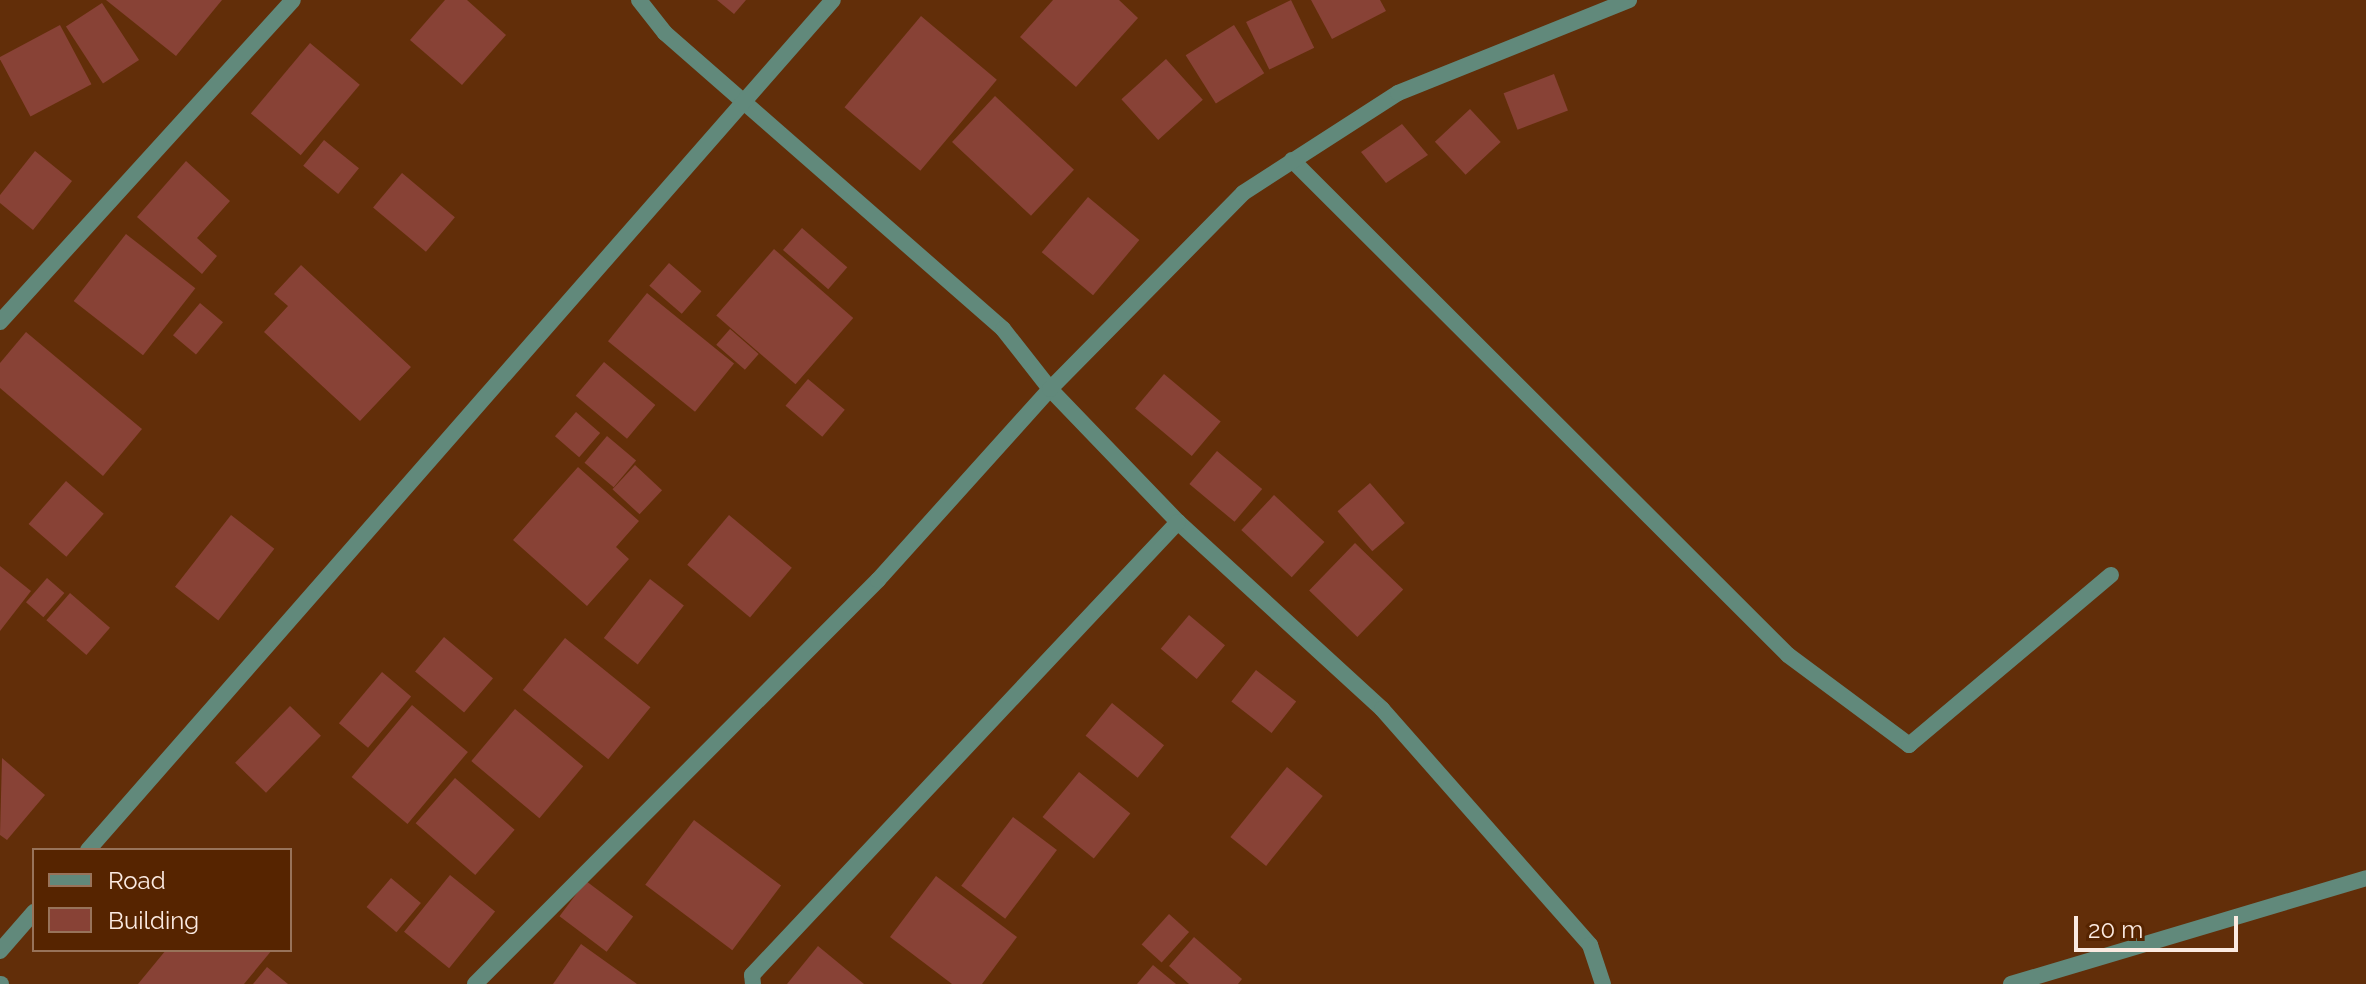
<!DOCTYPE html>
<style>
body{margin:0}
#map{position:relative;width:2366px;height:984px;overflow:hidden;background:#622e09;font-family:Raleway,sans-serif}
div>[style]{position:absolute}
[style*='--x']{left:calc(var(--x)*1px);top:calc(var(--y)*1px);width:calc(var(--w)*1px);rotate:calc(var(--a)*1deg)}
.building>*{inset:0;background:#884236;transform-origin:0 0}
.street>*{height:16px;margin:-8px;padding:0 8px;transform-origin:8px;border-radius:8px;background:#61897b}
span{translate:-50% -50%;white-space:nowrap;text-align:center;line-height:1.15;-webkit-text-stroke:6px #562400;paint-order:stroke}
.legend{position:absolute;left:32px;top:848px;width:260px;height:104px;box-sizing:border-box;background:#562400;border:2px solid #98735a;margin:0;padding:10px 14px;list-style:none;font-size:24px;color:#fbeae1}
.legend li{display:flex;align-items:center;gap:16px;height:40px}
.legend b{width:40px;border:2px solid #98735a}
.scale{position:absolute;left:2074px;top:916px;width:164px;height:36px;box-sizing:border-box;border:4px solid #fbeae1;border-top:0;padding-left:10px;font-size:24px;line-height:28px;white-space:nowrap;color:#fbeae1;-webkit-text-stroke:6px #562400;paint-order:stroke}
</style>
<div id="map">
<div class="building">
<i style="clip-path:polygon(106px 0,222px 0,176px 56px)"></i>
<i style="clip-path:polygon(445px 0,467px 0,506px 35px,462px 85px,410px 40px)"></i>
<i style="clip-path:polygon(717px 0,746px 0,734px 14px)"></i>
<i style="clip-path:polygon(1053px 0,1119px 0,1138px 18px,1076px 87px,1020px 37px)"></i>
<i style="left:1291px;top:0;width:53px;height:50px;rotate:64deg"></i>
<i style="clip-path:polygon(1311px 0,1380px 0,1386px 11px,1332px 39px)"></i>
<i style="left:102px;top:3px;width:68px;height:43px;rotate:57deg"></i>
<i style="left:921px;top:16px;width:99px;height:119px;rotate:40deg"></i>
<i style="left:60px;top:25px;width:67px;height:69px;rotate:62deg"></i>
<i style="left:1234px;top:25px;width:57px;height:57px;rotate:58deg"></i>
<i style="left:310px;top:43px;width:65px;height:92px;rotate:40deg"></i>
<i style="left:1166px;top:59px;width:55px;height:60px;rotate:48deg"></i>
<i style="left:1554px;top:74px;width:39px;height:54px;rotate:69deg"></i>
<i style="left:995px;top:96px;width:108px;height:63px;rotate:43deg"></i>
<i style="left:1470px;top:109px;width:45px;height:48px;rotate:47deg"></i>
<i style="clip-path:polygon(1402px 124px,1428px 155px,1386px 183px,1361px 152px)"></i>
<i style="left:324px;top:140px;width:45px;height:33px;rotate:39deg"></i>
<i style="clip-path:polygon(35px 151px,72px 181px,33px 230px,0 203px,0 195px)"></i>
<i style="clip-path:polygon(186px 161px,230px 201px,197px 238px,217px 256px,202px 274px,137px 217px)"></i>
<i style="left:402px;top:173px;width:69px;height:45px;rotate:40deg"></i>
<i style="left:1088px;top:197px;width:67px;height:72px;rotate:40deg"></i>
<i style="left:802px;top:228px;width:60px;height:29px;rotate:41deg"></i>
<i style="left:126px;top:234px;width:88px;height:85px;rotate:38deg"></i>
<i style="left:774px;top:249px;width:105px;height:88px;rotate:41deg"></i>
<i style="left:669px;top:263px;width:43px;height:30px;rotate:41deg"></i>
<i style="clip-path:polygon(301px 265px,411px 367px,360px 421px,264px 332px,288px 306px,274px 294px)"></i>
<i style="left:647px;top:293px;width:112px;height:62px;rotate:39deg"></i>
<i style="left:200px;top:303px;width:30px;height:42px;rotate:40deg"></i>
<i style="left:730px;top:329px;width:38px;height:21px;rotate:41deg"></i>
<i style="clip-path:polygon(26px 332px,142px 429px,103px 476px,0 388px,0 363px)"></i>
<i style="left:604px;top:362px;width:67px;height:44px;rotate:40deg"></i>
<i style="left:1164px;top:374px;width:74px;height:45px;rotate:40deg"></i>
<i style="left:808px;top:379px;width:48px;height:35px;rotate:40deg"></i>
<i style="left:576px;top:412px;width:32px;height:32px;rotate:41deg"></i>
<i style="left:607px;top:436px;width:38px;height:35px;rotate:40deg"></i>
<i style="left:1217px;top:451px;width:59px;height:43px;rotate:40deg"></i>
<i style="left:635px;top:465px;width:37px;height:33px;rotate:43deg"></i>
<i style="clip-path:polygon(578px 467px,639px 521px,616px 547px,629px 559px,587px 606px,513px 540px)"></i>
<i style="left:66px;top:481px;width:50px;height:57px;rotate:41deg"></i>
<i style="left:1370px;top:483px;width:53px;height:43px;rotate:49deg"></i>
<i style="left:1274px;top:495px;width:69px;height:48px;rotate:43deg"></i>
<i style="left:231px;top:515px;width:55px;height:91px;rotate:38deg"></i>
<i style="left:729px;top:515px;width:82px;height:65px;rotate:40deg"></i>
<i style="left:1355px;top:543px;width:67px;height:66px;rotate:44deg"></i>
<i style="clip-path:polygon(0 566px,31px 591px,0 631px)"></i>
<i style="left:47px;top:578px;width:23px;height:32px;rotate:41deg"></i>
<i style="left:650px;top:579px;width:43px;height:75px;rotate:38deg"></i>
<i style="left:70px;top:593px;width:53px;height:36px;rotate:41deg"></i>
<i style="left:1189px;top:615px;width:47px;height:44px;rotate:40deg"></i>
<i style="left:444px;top:637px;width:64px;height:45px;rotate:40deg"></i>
<i style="left:565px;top:638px;width:110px;height:67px;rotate:39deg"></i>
<i style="left:1256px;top:670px;width:51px;height:40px;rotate:38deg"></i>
<i style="left:382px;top:672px;width:38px;height:67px;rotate:40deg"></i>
<i style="left:1112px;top:703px;width:67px;height:42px;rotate:39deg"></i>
<i style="left:412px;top:705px;width:73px;height:94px;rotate:40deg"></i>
<i style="left:290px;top:706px;width:43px;height:79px;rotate:44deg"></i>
<i style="left:515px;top:709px;width:89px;height:68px;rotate:40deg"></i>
<i style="clip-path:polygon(2px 758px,45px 795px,7px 840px,0 835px)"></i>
<i style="left:1287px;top:767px;width:46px;height:90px;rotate:39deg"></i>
<i style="left:1079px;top:772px;width:66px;height:58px;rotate:39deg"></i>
<i style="left:455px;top:778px;width:79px;height:60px;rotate:41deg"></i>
<i style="left:1013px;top:817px;width:55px;height:86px;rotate:37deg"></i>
<i style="left:694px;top:820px;width:109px;height:81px;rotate:37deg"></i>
<i style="left:450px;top:875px;width:58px;height:73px;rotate:39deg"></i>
<i style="clip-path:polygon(936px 876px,1017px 937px,982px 984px,952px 984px,890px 937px)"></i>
<i style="left:391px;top:878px;width:39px;height:38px;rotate:40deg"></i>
<i style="left:586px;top:881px;width:59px;height:44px;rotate:37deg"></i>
<i style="left:1169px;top:914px;width:27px;height:41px;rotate:42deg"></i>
<i style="clip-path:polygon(1194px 937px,1242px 979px,1238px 984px,1189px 984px,1169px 966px)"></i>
<i style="clip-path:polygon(581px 944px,637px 984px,553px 984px)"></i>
<i style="clip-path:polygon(818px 946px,864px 984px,787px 984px)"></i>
<i style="clip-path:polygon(166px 950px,272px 950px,244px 984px,138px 984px)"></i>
<i style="clip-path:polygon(1153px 965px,1176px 984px,1137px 984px)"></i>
<i style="clip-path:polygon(267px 967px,288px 984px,253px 984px)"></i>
</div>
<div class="street">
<i style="--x:639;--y:0;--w:42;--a:51.8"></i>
<i style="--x:665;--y:33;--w:449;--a:41.2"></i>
<i style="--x:1003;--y:329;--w:76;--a:51.9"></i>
<i style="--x:1050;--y:389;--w:185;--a:46.1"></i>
<i style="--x:1178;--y:522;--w:277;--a:42.5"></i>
<i style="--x:1382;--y:709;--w:315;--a:48.6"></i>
<i style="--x:1590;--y:945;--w:41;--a:71.6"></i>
<i style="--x:1292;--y:160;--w:701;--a:44.94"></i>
<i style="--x:1788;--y:655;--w:151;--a:36.6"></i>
<i style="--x:1909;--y:745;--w:264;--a:-40.1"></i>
<i style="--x:0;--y:322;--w:435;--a:-47.7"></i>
<i style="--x:88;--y:850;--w:1130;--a:-48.77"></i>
<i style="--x:0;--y:951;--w:52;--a:-48.9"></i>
<i style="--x:0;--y:984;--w:1;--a:0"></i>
<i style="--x:475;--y:984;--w:571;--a:-45.07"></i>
<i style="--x:878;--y:580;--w:257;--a:-48"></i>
<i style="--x:1050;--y:389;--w:275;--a:-45.4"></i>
<i style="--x:1243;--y:193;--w:184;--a:-32.8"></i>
<i style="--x:1398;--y:93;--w:249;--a:-21.9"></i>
<i style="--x:753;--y:984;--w:9;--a:-96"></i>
<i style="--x:752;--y:975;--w:622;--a:-46.76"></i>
<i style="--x:2011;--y:984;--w:370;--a:-16.6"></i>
</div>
<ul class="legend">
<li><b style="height:10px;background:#61897b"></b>Road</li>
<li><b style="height:22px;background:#884236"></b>Building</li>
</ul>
<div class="scale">20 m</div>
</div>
